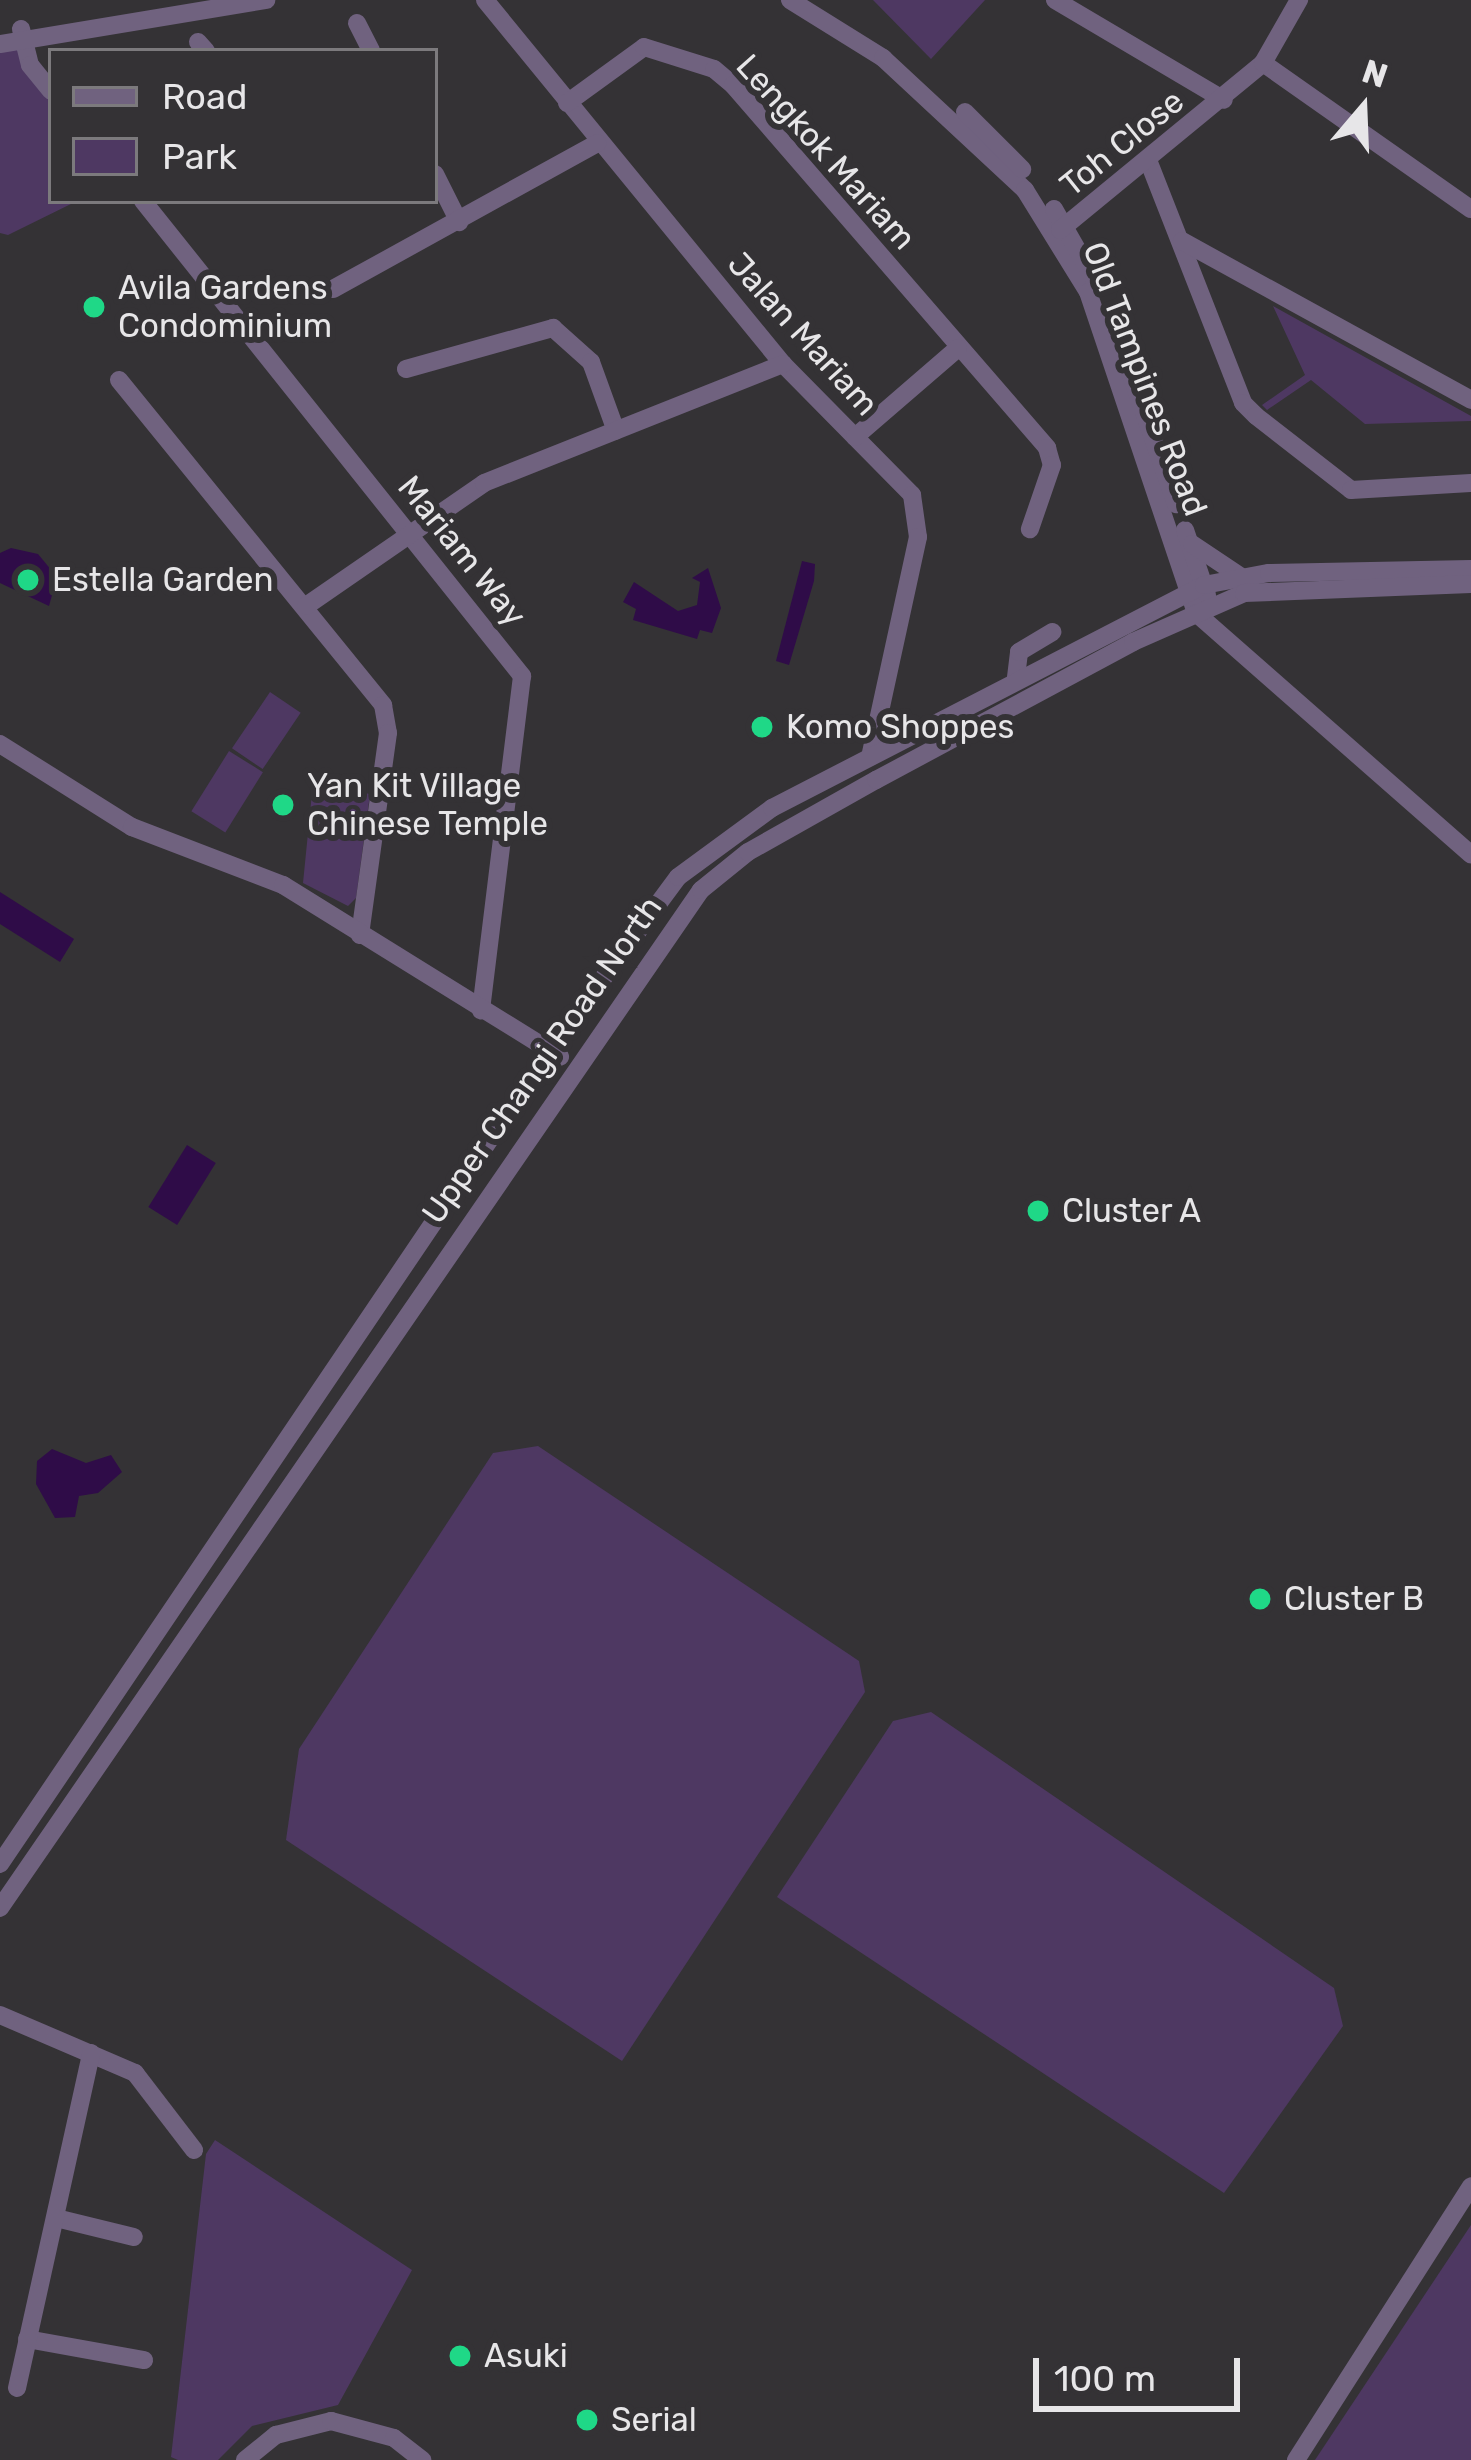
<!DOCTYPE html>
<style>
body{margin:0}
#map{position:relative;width:1471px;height:2460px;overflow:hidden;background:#343235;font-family:Rubik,sans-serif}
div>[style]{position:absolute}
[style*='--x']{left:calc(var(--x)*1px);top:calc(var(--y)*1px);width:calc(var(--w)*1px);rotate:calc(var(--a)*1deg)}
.green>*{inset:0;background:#4e3862;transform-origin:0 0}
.water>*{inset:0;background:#2f0c48;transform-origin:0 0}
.minor>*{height:18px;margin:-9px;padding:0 9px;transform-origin:9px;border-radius:9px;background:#70627f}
.dots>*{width:33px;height:33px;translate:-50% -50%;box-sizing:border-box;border:6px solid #343235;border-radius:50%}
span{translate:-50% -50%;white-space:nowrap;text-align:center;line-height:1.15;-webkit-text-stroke:12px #343235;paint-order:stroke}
.street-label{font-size:33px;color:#e7e6e8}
.poi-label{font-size:33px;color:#e7e6e8}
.left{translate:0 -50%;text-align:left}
.legend{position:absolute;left:48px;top:48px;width:390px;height:156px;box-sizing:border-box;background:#343235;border:3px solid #7c7a7d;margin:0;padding:15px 21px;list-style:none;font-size:36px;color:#e7e6e8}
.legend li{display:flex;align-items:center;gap:24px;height:60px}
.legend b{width:60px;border:3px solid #7c7a7d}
.north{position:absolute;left:1303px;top:48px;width:120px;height:120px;-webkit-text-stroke:9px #343235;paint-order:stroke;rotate:19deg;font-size:33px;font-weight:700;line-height:48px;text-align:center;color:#e7e6e8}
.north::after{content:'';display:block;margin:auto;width:42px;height:54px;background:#e7e6e8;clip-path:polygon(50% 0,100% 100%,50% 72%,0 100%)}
.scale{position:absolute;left:1033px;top:2358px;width:207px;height:54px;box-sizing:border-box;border:6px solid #e7e6e8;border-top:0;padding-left:15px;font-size:36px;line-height:42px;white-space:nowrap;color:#e7e6e8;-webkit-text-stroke:9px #343235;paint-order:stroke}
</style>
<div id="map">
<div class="green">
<i style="clip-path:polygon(873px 0,985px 0,931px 59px)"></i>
<i style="clip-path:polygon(23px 47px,51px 95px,51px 201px,77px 201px,8px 235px,0 233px,0 51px)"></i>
<i style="clip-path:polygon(1273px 306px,1471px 416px,1471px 421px,1365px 424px,1311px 380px,1267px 410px,1262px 405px,1305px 375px)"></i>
<i style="left:270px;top:692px;width:37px;height:68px;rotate:34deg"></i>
<i style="left:229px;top:751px;width:40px;height:71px;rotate:32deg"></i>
<i style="clip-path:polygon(313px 783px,370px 794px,356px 898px,348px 906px,303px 883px)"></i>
<i style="clip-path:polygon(538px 1446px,859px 1661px,865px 1692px,622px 2061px,286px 1840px,299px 1749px,493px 1453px)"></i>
<i style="clip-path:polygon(931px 1712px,1334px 1988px,1343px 2026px,1224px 2193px,777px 1897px,893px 1721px)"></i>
<i style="clip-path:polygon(215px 2140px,412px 2270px,338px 2405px,252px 2426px,218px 2460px,178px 2460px,171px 2457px,206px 2154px)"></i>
<i style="clip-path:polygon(1471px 2225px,1471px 2460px,1315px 2460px)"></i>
</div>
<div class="water">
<i style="clip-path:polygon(11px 548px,38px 554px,57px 577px,49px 606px,0 583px,0 553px)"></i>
<i style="clip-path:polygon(802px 561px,815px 564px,814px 581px,789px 665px,776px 661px)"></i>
<i style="clip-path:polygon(708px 568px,721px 608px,712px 633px,700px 630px,697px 639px,633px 620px,636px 609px,623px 602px,634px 582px,678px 611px,697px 605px,700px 582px,692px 578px)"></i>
<i style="clip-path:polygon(0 892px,74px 939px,60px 962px,0 924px)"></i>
<i style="left:187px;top:1145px;width:34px;height:73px;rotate:32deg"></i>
<i style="clip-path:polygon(52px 1449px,86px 1463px,111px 1455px,122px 1472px,98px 1493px,79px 1496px,75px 1517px,55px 1518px,36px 1484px,37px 1461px)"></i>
</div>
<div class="minor">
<i style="--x:485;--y:0;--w:470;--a:50.7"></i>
<i style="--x:783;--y:364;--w:184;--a:45.4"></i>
<i style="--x:912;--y:495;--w:42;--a:81.9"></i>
<i style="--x:918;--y:537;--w:225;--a:102.3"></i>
<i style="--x:790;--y:0;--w:110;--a:31.9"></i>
<i style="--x:883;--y:58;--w:194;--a:42.9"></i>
<i style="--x:1025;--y:190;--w:120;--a:58.3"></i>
<i style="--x:1088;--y:292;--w:339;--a:71.4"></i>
<i style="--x:1196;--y:613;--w:366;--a:41.3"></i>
<i style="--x:1055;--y:0;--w:196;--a:30.6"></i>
<i style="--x:357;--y:23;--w:31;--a:63"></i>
<i style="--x:21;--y:29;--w:37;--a:76"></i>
<i style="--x:30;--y:65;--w:33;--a:51"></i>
<i style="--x:198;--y:42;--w:12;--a:48"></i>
<i style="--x:0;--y:44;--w:270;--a:-9.4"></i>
<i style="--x:1263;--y:63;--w:254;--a:35.1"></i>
<i style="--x:567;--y:103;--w:95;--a:-36"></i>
<i style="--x:644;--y:47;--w:73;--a:17.4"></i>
<i style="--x:714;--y:69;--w:25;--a:40"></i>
<i style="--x:733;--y:85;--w:480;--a:49.1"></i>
<i style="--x:1047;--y:448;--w:18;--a:74"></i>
<i style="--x:1052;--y:465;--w:68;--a:109"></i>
<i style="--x:965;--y:112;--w:81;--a:45"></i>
<i style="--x:1148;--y:160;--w:261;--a:68.6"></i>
<i style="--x:1243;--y:403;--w:18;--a:45"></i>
<i style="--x:1256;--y:416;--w:120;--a:37.9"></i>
<i style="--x:1351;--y:490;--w:120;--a:-3.3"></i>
<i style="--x:435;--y:174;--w:54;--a:63.4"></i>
<i style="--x:143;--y:201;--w:608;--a:51.41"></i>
<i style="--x:522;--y:676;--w:337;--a:97"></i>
<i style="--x:1054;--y:209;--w:81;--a:60.3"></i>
<i style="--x:1060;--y:230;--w:263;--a:-39.4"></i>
<i style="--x:1263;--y:63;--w:73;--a:-60.3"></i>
<i style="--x:1182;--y:241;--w:330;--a:28.8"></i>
<i style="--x:333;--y:289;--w:302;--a:-28.9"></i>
<i style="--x:406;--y:369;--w:153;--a:-15.6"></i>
<i style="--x:553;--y:328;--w:51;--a:41.8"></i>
<i style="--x:591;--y:362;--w:73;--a:70.1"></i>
<i style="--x:1130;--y:372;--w:140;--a:70.8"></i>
<i style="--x:119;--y:380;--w:419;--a:50.9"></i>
<i style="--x:383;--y:705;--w:28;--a:80"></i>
<i style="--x:388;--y:733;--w:204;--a:97.9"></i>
<i style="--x:855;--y:437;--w:136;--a:-40.8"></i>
<i style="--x:1185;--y:530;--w:69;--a:71.3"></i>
<i style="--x:1192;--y:544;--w:58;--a:33.7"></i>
<i style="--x:306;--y:606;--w:216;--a:-34.6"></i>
<i style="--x:484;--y:483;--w:322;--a:-21.7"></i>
<i style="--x:1016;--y:677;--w:25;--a:-83"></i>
<i style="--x:1019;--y:652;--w:39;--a:-31"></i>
<i style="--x:0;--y:744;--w:156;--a:32.2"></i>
<i style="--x:132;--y:827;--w:162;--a:21"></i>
<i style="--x:283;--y:885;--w:326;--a:31.8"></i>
<i style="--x:0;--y:1864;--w:982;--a:-55.95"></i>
<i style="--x:550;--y:1050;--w:215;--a:-53.5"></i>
<i style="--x:678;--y:877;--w:117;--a:-36.3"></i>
<i style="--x:772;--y:808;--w:486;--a:-27.3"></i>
<i style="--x:1204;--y:585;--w:66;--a:-10.5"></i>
<i style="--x:1269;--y:573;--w:202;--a:-1.1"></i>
<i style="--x:0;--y:1908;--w:1236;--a:-55.45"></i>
<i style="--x:701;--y:890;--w:60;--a:-39"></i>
<i style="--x:748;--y:852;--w:147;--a:-29.4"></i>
<i style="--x:876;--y:780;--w:292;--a:-28.2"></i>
<i style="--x:1133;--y:642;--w:121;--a:-23.8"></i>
<i style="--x:1244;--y:593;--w:227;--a:-2.3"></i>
<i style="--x:0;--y:2015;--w:147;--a:23.2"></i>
<i style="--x:135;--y:2073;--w:97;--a:52.5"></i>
<i style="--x:56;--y:2218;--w:80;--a:13.7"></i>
<i style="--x:27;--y:2339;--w:119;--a:10.2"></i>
<i style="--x:17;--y:2388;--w:343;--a:-77.5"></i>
<i style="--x:245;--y:2460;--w:40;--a:-39"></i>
<i style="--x:276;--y:2435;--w:57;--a:-14.3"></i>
<i style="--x:331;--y:2421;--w:65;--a:15.1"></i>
<i style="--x:394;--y:2438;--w:36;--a:38"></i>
<i style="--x:1296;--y:2460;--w:325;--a:-57.4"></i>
</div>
<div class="dots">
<i style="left:94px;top:307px;background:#1fd887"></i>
<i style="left:28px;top:580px;background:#1fd887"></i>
<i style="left:762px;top:727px;background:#1fd887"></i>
<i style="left:283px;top:805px;background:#1fd887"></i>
<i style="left:1038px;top:1211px;background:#1fd887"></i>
<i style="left:1260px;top:1599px;background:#1fd887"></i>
<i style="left:460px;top:2356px;background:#1fd887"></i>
<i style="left:587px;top:2420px;background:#1fd887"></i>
</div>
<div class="street-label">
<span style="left:1122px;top:143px;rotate:-39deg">Toh Close</span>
<span style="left:826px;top:152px;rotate:48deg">Lengkok Mariam</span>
<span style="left:803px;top:334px;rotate:48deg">Jalan Mariam</span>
<span style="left:1145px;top:379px;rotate:69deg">Old Tampines Road</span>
<span style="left:462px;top:551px;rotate:51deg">Mariam Way</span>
<span style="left:542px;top:1060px;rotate:-55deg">Upper Changi Road North</span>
</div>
<div class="poi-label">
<span class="left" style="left:118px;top:307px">Avila Gardens<br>Condominium</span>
<span class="left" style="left:52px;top:580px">Estella Garden</span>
<span class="left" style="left:786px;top:727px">Komo Shoppes</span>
<span class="left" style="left:307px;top:805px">Yan Kit Village<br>Chinese Temple</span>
<span class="left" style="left:1062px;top:1211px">Cluster A</span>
<span class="left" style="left:1284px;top:1599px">Cluster B</span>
<span class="left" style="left:484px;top:2356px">Asuki</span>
<span class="left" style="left:611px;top:2420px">Serial</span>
</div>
<ul class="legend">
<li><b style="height:15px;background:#70627f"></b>Road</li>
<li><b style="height:33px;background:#4e3862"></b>Park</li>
</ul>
<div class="north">N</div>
<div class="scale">100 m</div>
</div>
